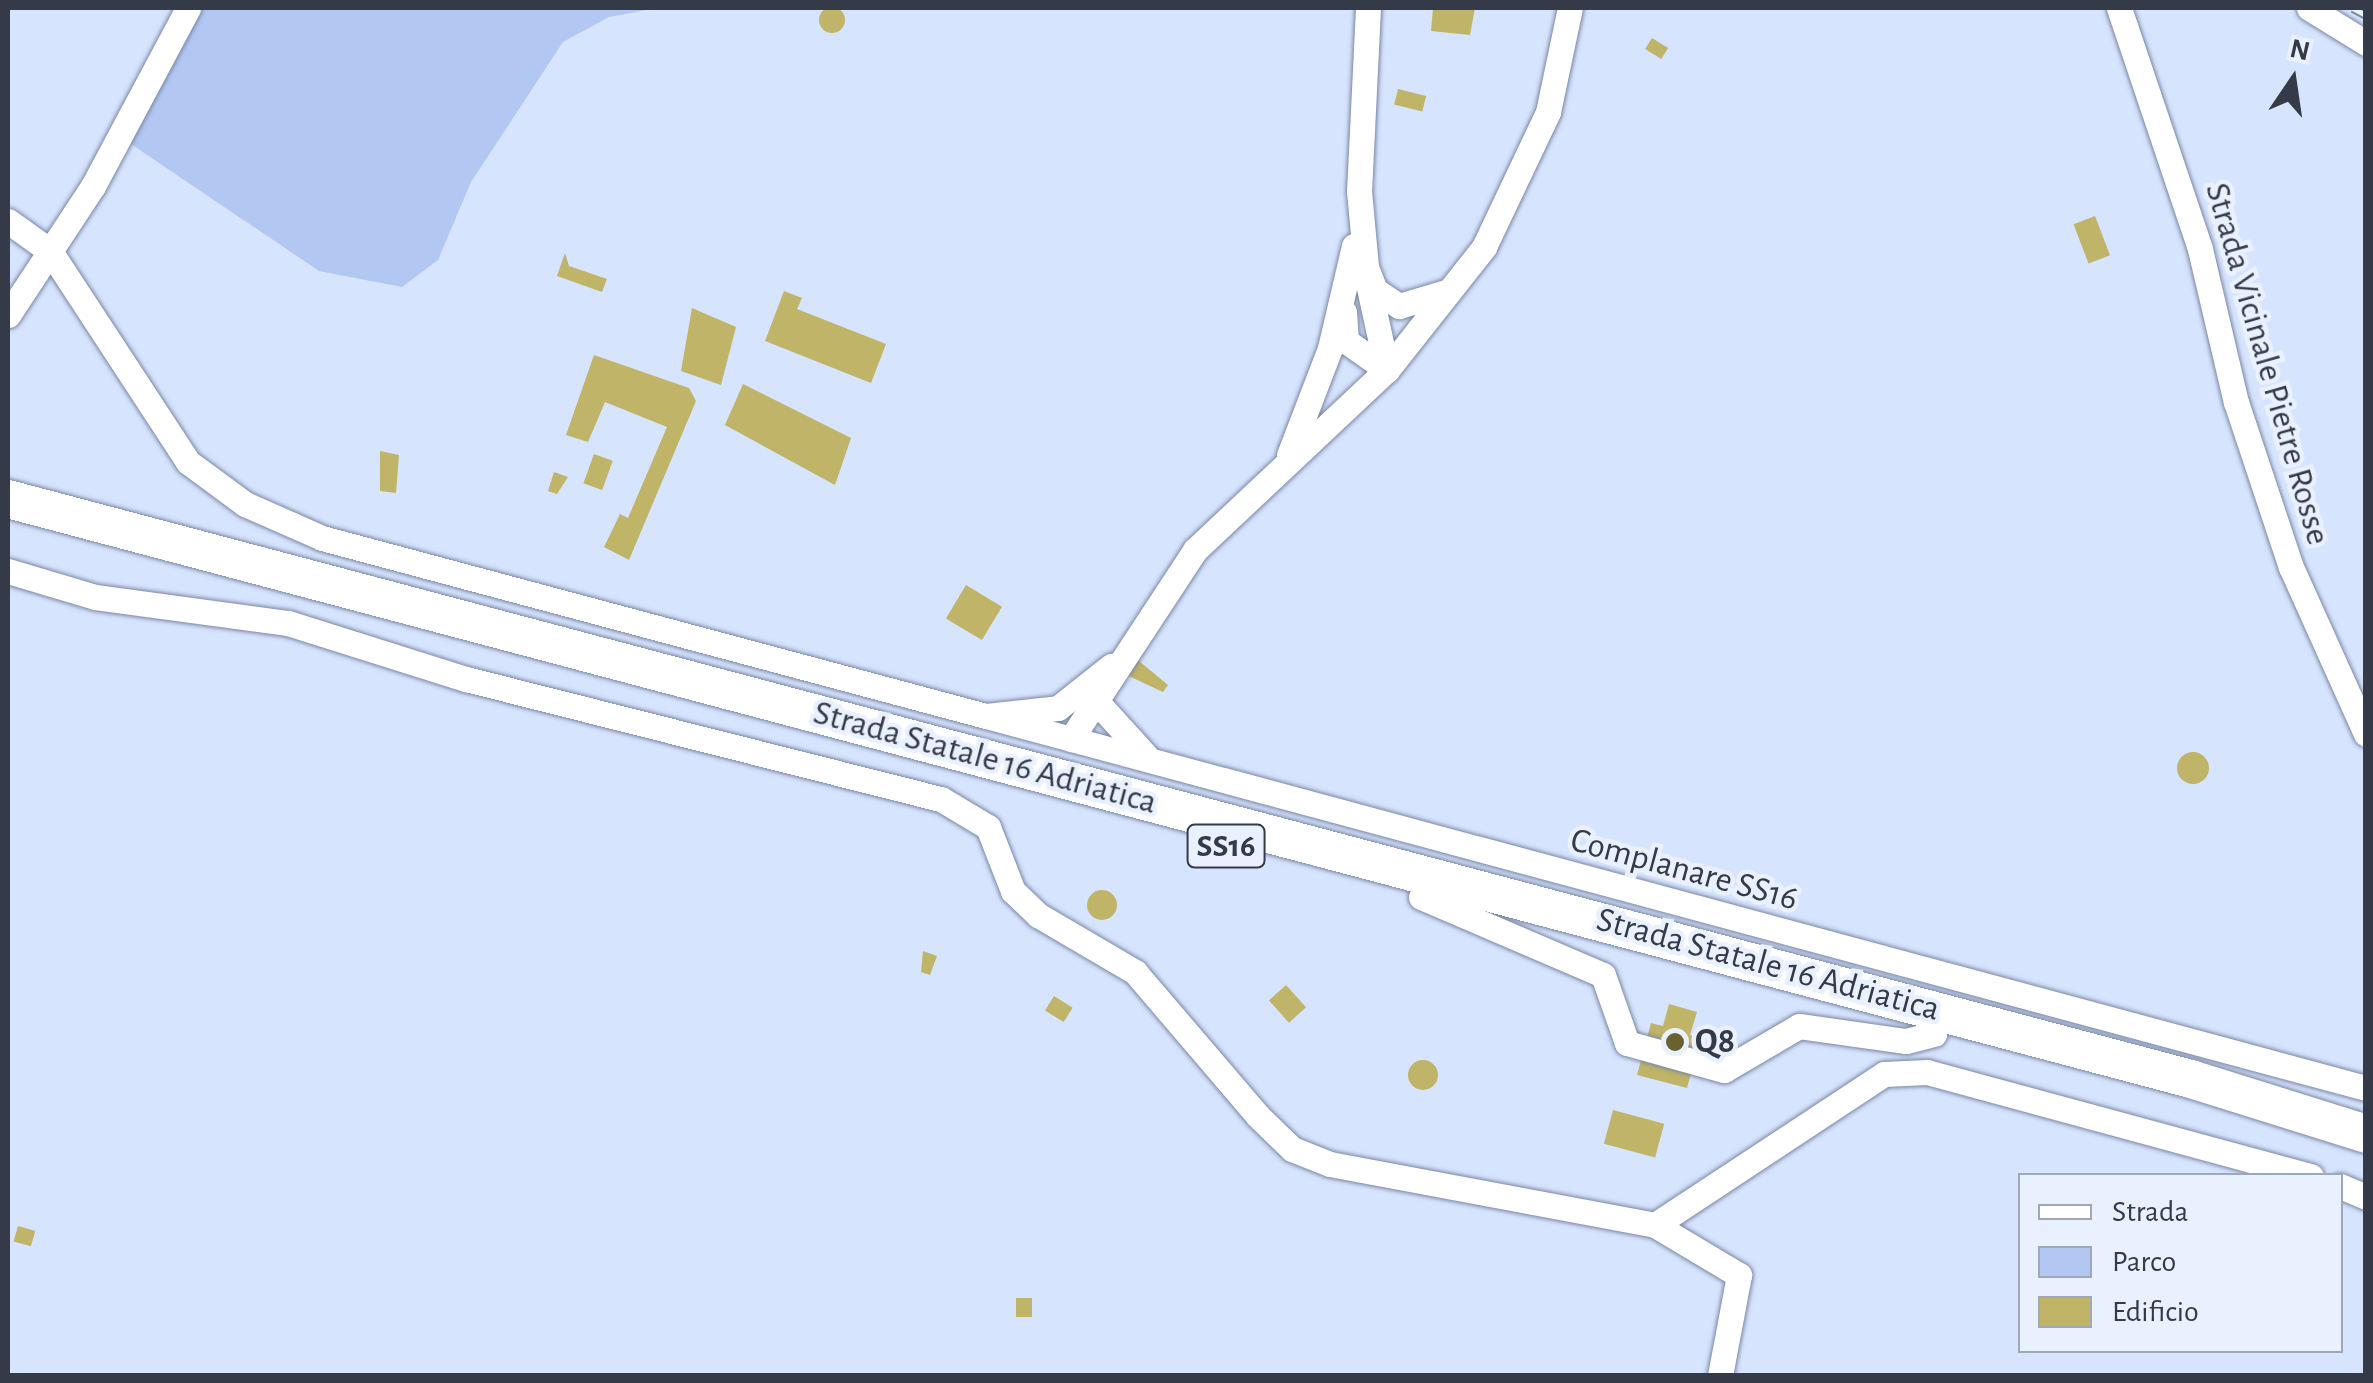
<!DOCTYPE html>
<style>
body{margin:0}
#map{position:relative;width:2373px;height:1383px;overflow:hidden;background:#d7e4fe;font-family:"Alegreya Sans",sans-serif}
div>[style]{position:absolute}
[style*='--x']{left:calc(var(--x)*1px);top:calc(var(--y)*1px);width:calc(var(--w)*1px);rotate:calc(var(--a)*1deg)}
.green>*{inset:0;background:#b3c7f3}
.building>*{inset:0;background:#bfb467;transform-origin:0 0}
.round{border-radius:50%}
.roads{filter:drop-shadow(0 0 2px #7987a5) drop-shadow(0 0 2px #7987a5)}
.minor>*{height:25px;margin:-12.5px;padding:0 12.5px;transform-origin:12.5px;border-radius:12.5px;background:#fff}
.highway>*{height:38px;margin:-19px;padding:0 19px;transform-origin:19px;border-radius:19px;background:#fff}
.rail>*{height:9px;margin-top:-4.5px;transform-origin:0;background:repeating-linear-gradient(90deg,#eaf1fe 0 15px,#7c8598 0 30px);box-sizing:border-box;border-block:2px solid #7c8598}
.dots>*{width:28px;height:28px;translate:-50% -50%;box-sizing:border-box;border:5px solid #eaf1fe;border-radius:50%}
span{translate:-50% -50%;white-space:nowrap;text-align:center;line-height:1.15;-webkit-text-stroke:9px #eaf1fe;paint-order:stroke}
.shield-label span{padding:2px 8px;background:#eaf1fe;border:2px solid;border-radius:8px;-webkit-text-stroke-width:0}
.shield-label{font-size:32px;color:#343a47;font-weight:700}
.street-label{font-size:35px;color:#343a47}
.poi-label{font-size:35px;color:#343a47;font-weight:700}
.left{translate:0 -50%;text-align:left}
.frame{position:absolute;inset:0;border:10px solid #343a47;pointer-events:none}
.legend{position:absolute;left:2018px;top:1173px;width:325px;height:180px;box-sizing:border-box;background:#eaf1fe;border:2px solid #a1a8b5;margin:0;padding:12px 18px;list-style:none;font-size:30px;color:#343a47}
.legend li{display:flex;align-items:center;gap:20px;height:50px}
.legend b{width:50px;border:2px solid #a1a8b5}
.north{position:absolute;left:2243px;top:30px;width:100px;height:100px;-webkit-text-stroke:8px #eaf1fe;paint-order:stroke;rotate:13deg;font-size:28px;font-weight:700;line-height:40px;text-align:center;color:#343a47}
.north::after{content:'';display:block;margin:auto;width:35px;height:45px;background:#343a47;clip-path:polygon(50% 0,100% 100%,50% 72%,0 100%)}
</style>
<div id="map">
<div class="green">
<i style="clip-path:polygon(199px 8px,861px 8px,657px 8px,609px 17px,563px 42px,471px 182px,438px 260px,402px 287px,319px 271px,122px 138px)"></i>
</div>
<div class="building">
<i class="round" style="left:819px;top:7px;width:26px;height:26px"></i>
<i style="clip-path:polygon(1433px 8px,1475px 8px,1470px 35px,1431px 31px)"></i>
<i style="left:1652px;top:38px;width:19px;height:13px;rotate:32deg"></i>
<i style="left:1398px;top:89px;width:29px;height:16px;rotate:14deg"></i>
<i style="left:2095px;top:216px;width:42px;height:23px;rotate:69deg"></i>
<i style="clip-path:polygon(565px 253px,569px 266px,607px 279px,602px 292px,557px 276px)"></i>
<i style="clip-path:polygon(784px 291px,802px 298px,797px 309px,886px 344px,871px 383px,765px 341px)"></i>
<i style="clip-path:polygon(692px 308px,736px 327px,721px 385px,681px 371px)"></i>
<i style="clip-path:polygon(594px 355px,689px 388px,696px 401px,629px 560px,604px 547px,620px 514px,628px 518px,667px 427px,605px 402px,588px 442px,566px 435px)"></i>
<i style="clip-path:polygon(743px 384px,851px 438px,835px 485px,725px 425px)"></i>
<i style="clip-path:polygon(380px 451px,399px 455px,396px 493px,380px 491px)"></i>
<i style="left:594px;top:454px;width:20px;height:31px;rotate:20deg"></i>
<i style="clip-path:polygon(554px 472px,568px 477px,557px 494px,548px 491px)"></i>
<i style="left:966px;top:585px;width:42px;height:39px;rotate:31deg"></i>
<i style="clip-path:polygon(1133px 656px,1168px 685px,1163px 692px,1120px 672px)"></i>
<i class="round" style="left:2177px;top:752px;width:32px;height:32px"></i>
<i class="round" style="left:1087px;top:890px;width:30px;height:30px"></i>
<i style="clip-path:polygon(923px 951px,937px 956px,930px 975px,921px 972px)"></i>
<i style="left:1286px;top:985px;width:30px;height:23px;rotate:48deg"></i>
<i style="left:1054px;top:996px;width:22px;height:17px;rotate:32deg"></i>
<i style="clip-path:polygon(1669px 1004px,1697px 1012px,1690px 1035px,1701px 1038px,1687px 1088px,1637px 1075px,1651px 1023px,1663px 1026px)"></i>
<i class="round" style="left:1408px;top:1060px;width:30px;height:30px"></i>
<i style="left:1613px;top:1110px;width:53px;height:35px;rotate:15deg"></i>
<i style="left:18px;top:1226px;width:18px;height:16px;rotate:16deg"></i>
<i style="left:1016px;top:1298px;width:16px;height:19px"></i>
</div>
<div class="roads">
<div class="minor">
<i style="--x:1368;--y:8;--w:183;--a:92.8"></i>
<i style="--x:1359;--y:191;--w:76;--a:84.7"></i>
<i style="--x:1366;--y:267;--w:25;--a:69"></i>
<i style="--x:1375;--y:290;--w:29;--a:34"></i>
<i style="--x:1399;--y:306;--w:49;--a:-16.6"></i>
<i style="--x:2119;--y:8;--w:254;--a:71.4"></i>
<i style="--x:2200;--y:249;--w:157;--a:76.8"></i>
<i style="--x:2236;--y:402;--w:174;--a:71.6"></i>
<i style="--x:2291;--y:567;--w:183;--a:65.8"></i>
<i style="--x:2309;--y:8;--w:67;--a:31.6"></i>
<i style="--x:8;--y:221;--w:52;--a:35.5"></i>
<i style="--x:50;--y:251;--w:252;--a:56.8"></i>
<i style="--x:188;--y:462;--w:71;--a:36.4"></i>
<i style="--x:245;--y:504;--w:84;--a:23.8"></i>
<i style="--x:322;--y:538;--w:687;--a:15.01"></i>
<i style="--x:986;--y:716;--w:72;--a:-6.3"></i>
<i style="--x:1058;--y:708;--w:68;--a:-38.4"></i>
<i style="--x:1366;--y:274;--w:98;--a:77.7"></i>
<i style="--x:1344;--y:312;--w:29;--a:86"></i>
<i style="--x:1346;--y:341;--w:50;--a:35.3"></i>
<i style="--x:8;--y:315;--w:154;--a:-56.6"></i>
<i style="--x:93;--y:186;--w:202;--a:-61.9"></i>
<i style="--x:1289;--y:455;--w:115;--a:-69"></i>
<i style="--x:1330;--y:348;--w:105;--a:-76.8"></i>
<i style="--x:8;--y:571;--w:91;--a:16.6"></i>
<i style="--x:95;--y:597;--w:195;--a:7.7"></i>
<i style="--x:288;--y:623;--w:187;--a:17.5"></i>
<i style="--x:466;--y:679;--w:490;--a:14.2"></i>
<i style="--x:941;--y:799;--w:55;--a:30.8"></i>
<i style="--x:988;--y:827;--w:69;--a:68.7"></i>
<i style="--x:1013;--y:891;--w:35;--a:44"></i>
<i style="--x:1038;--y:915;--w:113;--a:30.4"></i>
<i style="--x:1135;--y:972;--w:189;--a:49.5"></i>
<i style="--x:1258;--y:1116;--w:47;--a:44.1"></i>
<i style="--x:1292;--y:1149;--w:41;--a:21.5"></i>
<i style="--x:1330;--y:1164;--w:331;--a:10.6"></i>
<i style="--x:1655;--y:1225;--w:274;--a:-33.4"></i>
<i style="--x:1884;--y:1074;--w:43;--a:-2.7"></i>
<i style="--x:1927;--y:1072;--w:398;--a:15.2"></i>
<i style="--x:1096;--y:701;--w:74;--a:47.7"></i>
<i style="--x:986;--y:716;--w:1429;--a:15.09"></i>
<i style="--x:1071;--y:739;--w:226;--a:-56.7"></i>
<i style="--x:1195;--y:550;--w:263;--a:-43.2"></i>
<i style="--x:1387;--y:370;--w:157;--a:-51.7"></i>
<i style="--x:1484;--y:247;--w:149;--a:-64.6"></i>
<i style="--x:1548;--y:112;--w:106;--a:-78.1"></i>
<i style="--x:1421;--y:897;--w:198;--a:23.2"></i>
<i style="--x:1603;--y:975;--w:72;--a:70.6"></i>
<i style="--x:1627;--y:1043;--w:101;--a:15.6"></i>
<i style="--x:1724;--y:1070;--w:87;--a:-30.4"></i>
<i style="--x:1799;--y:1026;--w:108;--a:8"></i>
<i style="--x:1906;--y:1041;--w:29;--a:-14"></i>
<i style="--x:2340;--y:1186;--w:28;--a:23"></i>
<i style="--x:1655;--y:1225;--w:98;--a:30.8"></i>
<i style="--x:1739;--y:1275;--w:103;--a:100.7"></i>
</div>
<div class="highway">
<i style="--x:8;--y:499;--w:2259;--a:14.88"></i>
<i style="--x:2191;--y:1079;--w:183;--a:17.4"></i>
</div>
</div>
<div class="rail">
<i style="--x:2353;--y:8;--w:15;--a:28"></i>
</div>
<div class="dots">
<i style="left:1675px;top:1042px;background:#69622e"></i>
</div>
<div class="shield-label">
<span style="left:1226px;top:846px">SS16</span>
</div>
<div class="street-label">
<span style="left:2267px;top:364px;rotate:74deg">Strada Vicinale Pietre Rosse</span>
<span style="left:985px;top:758px;rotate:15deg">Strada Statale 16 Adriatica</span>
<span style="left:1684px;top:870px;rotate:15deg">Complanare SS16</span>
<span style="left:1768px;top:965px;rotate:15deg">Strada Statale 16 Adriatica</span>
</div>
<div class="poi-label">
<span class="left" style="left:1695px;top:1042px">Q8</span>
</div>
<div class="frame"></div>
<ul class="legend">
<li><b style="height:12px;background:#fff"></b>Strada</li>
<li><b style="height:28px;background:#b3c7f3"></b>Parco</li>
<li><b style="height:28px;background:#bfb467"></b>Edificio</li>
</ul>
<div class="north">N</div>
</div>
